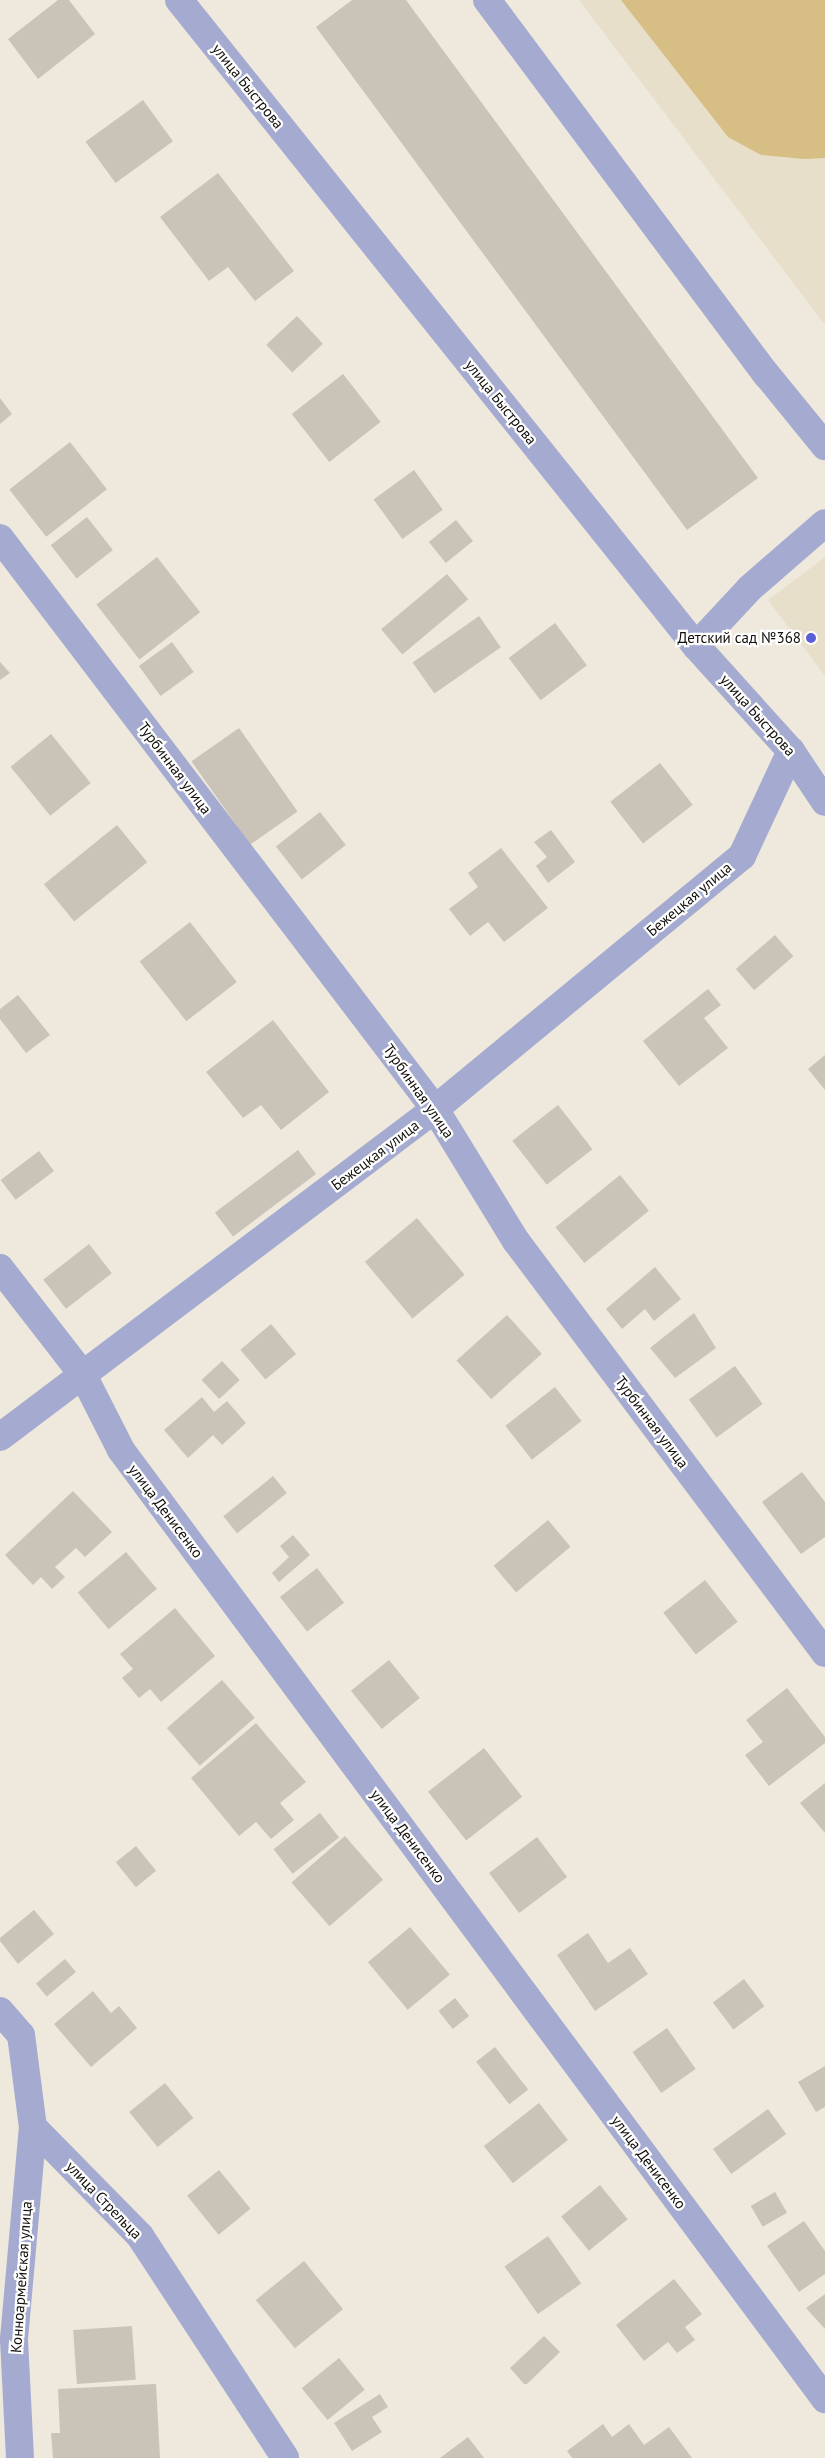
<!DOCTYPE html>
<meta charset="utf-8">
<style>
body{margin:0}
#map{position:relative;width:825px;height:2458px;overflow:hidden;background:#eee9dc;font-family:"PT Sans",sans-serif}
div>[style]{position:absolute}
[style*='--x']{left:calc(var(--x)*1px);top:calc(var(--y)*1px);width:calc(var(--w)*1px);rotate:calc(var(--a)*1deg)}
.built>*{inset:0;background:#e8dfcb}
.green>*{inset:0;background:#d7be84}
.building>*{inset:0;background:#cac4b8;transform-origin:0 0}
.minor>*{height:28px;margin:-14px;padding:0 14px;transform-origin:14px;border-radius:14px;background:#a5abd0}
.dots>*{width:14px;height:14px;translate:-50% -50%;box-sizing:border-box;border:2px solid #fff;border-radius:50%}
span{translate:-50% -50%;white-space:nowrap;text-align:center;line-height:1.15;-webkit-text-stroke:4.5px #fff;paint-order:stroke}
.street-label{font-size:15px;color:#100e0a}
.poi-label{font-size:15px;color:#100e0a}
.right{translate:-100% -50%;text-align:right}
</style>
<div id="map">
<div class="built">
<i style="clip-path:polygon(579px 0,825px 0,825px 325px)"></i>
<i style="clip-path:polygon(825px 557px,825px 676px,768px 600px)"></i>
</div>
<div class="green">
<i style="clip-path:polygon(621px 0,825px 0,825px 158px,804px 159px,761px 155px,728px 137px)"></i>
</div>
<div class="building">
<i style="clip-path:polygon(58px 0,69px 0,95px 34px,38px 79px,8px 39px)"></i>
<i style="clip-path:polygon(352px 0,406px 0,758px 478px,687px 530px,316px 27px)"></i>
<i style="left:143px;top:100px;width:51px;height:71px;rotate:54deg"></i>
<i style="clip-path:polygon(218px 173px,294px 271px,255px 301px,228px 267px,209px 281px,160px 217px)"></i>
<i style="left:297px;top:316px;width:38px;height:42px;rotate:47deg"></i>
<i style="left:343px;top:374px;width:61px;height:65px;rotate:52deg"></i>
<i style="clip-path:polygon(0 398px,12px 414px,0 424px)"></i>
<i style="left:70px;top:442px;width:60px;height:77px;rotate:52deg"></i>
<i style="left:414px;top:470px;width:49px;height:50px;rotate:54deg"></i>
<i style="left:87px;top:517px;width:42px;height:46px;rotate:52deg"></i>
<i style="left:456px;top:520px;width:27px;height:35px;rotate:51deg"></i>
<i style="left:157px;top:557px;width:70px;height:77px;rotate:52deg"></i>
<i style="left:447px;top:574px;width:33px;height:86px;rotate:50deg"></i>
<i style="left:479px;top:616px;width:38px;height:81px;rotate:55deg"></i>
<i style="left:555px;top:623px;width:53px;height:58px;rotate:53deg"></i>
<i style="left:172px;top:642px;width:37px;height:41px;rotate:54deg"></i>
<i style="clip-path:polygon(0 662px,10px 673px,0 680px)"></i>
<i style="left:239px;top:728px;width:102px;height:58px;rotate:55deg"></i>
<i style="left:51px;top:734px;width:63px;height:52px;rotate:51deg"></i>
<i style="left:660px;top:763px;width:53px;height:63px;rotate:52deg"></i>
<i style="left:320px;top:812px;width:42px;height:56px;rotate:52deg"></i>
<i style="left:117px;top:825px;width:48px;height:94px;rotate:51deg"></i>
<i style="clip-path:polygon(551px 830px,575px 862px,548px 883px,536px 866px,547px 857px,534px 842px)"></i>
<i style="clip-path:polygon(501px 848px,548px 908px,504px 942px,488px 922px,470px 936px,449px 909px,478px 887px,468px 873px)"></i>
<i style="left:190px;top:922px;width:76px;height:64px;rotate:52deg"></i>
<i style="left:775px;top:935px;width:28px;height:52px;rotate:49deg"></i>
<i style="clip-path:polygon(708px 989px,721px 1005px,704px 1018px,728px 1048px,679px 1086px,643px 1041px)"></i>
<i style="clip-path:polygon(18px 995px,50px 1035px,26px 1053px,0 1019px,0 1009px)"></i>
<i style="clip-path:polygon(273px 1020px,329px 1092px,281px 1130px,261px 1105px,243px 1118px,206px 1072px)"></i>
<i style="clip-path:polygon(825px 1055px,825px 1090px,808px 1069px)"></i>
<i style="left:558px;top:1105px;width:56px;height:58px;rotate:52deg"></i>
<i style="left:298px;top:1150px;width:30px;height:104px;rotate:53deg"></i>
<i style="left:39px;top:1151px;width:25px;height:48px;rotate:53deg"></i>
<i style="left:620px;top:1175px;width:46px;height:83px;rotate:51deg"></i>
<i style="left:417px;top:1218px;width:74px;height:68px;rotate:50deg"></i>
<i style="left:89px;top:1244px;width:37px;height:58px;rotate:52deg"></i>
<i style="clip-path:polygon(655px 1267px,681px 1299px,654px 1321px,645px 1309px,622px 1329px,606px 1309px)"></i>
<i style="clip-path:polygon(694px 1313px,716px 1348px,675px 1378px,650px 1348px)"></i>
<i style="left:507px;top:1315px;width:52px;height:68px;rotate:48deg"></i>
<i style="left:271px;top:1324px;width:39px;height:40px;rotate:50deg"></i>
<i style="left:222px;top:1361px;width:26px;height:28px;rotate:47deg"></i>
<i style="left:735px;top:1366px;width:47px;height:57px;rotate:54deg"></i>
<i style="left:555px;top:1387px;width:43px;height:63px;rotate:52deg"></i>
<i style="clip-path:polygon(202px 1397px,214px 1412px,227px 1401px,246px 1423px,222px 1445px,213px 1435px,188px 1458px,164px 1430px)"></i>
<i style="clip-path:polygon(802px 1472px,825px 1502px,825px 1537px,801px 1554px,762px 1502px)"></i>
<i style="left:273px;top:1476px;width:22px;height:64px;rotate:51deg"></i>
<i style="clip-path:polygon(73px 1491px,112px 1532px,85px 1557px,76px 1548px,55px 1567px,65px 1577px,52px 1589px,41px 1577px,33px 1585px,5px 1555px)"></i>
<i style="left:548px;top:1520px;width:35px;height:71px;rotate:50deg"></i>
<i style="clip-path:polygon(293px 1535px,310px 1555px,279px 1582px,272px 1573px,289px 1557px,280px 1546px)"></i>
<i style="left:126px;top:1552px;width:48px;height:63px;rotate:50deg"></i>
<i style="left:317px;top:1568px;width:44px;height:47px;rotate:52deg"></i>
<i style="left:705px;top:1580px;width:53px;height:53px;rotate:52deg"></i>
<i style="clip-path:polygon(175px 1608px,215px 1656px,161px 1702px,150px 1689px,139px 1698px,122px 1678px,133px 1669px,120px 1654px)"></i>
<i style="left:389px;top:1660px;width:49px;height:49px;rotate:51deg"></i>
<i style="left:222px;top:1680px;width:50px;height:73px;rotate:49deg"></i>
<i style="clip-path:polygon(787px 1688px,825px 1737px,825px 1743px,769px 1786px,745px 1755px,763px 1742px,746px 1720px)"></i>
<i style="clip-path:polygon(256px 1723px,306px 1782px,280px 1803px,294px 1820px,271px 1839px,256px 1822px,239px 1836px,191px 1778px)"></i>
<i style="left:484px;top:1748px;width:62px;height:71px;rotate:52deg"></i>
<i style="clip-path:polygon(825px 1783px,825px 1833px,800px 1803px)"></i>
<i style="left:320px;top:1813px;width:31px;height:59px;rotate:52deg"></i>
<i style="left:345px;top:1836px;width:58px;height:71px;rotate:49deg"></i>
<i style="left:537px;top:1837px;width:50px;height:60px;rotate:53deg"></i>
<i style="left:136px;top:1846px;width:32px;height:26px;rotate:51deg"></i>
<i style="clip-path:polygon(34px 1910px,54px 1934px,18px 1964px,0 1941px,0 1938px)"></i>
<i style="left:410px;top:1927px;width:62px;height:55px;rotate:50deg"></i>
<i style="clip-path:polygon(588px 1933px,608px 1963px,630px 1948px,648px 1974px,595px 2011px,557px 1955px)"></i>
<i style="left:65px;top:1959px;width:17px;height:38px;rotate:50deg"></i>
<i style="left:744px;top:1979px;width:34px;height:39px;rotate:53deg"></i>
<i style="clip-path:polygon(93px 1991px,111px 2013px,119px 2006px,137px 2028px,91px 2067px,54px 2024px)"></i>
<i style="left:455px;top:1998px;width:23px;height:21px;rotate:52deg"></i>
<i style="left:667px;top:2028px;width:50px;height:42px;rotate:55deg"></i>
<i style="left:495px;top:2047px;width:54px;height:24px;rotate:52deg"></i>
<i style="clip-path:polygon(825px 2066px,825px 2107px,816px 2112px,798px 2082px)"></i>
<i style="left:165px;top:2083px;width:45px;height:46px;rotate:51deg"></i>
<i style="left:539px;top:2103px;width:47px;height:70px;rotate:52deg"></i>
<i style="left:768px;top:2109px;width:31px;height:68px;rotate:54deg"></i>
<i style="left:219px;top:2170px;width:50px;height:41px;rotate:51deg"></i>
<i style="left:600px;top:2185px;width:44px;height:50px;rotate:51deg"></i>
<i style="left:775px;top:2192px;width:24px;height:28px;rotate:60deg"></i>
<i style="clip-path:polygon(804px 2221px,825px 2251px,825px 2274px,799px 2292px,767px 2246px)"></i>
<i style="left:548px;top:2236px;width:58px;height:53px;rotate:55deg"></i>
<i style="left:304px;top:2261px;width:62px;height:62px;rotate:51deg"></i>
<i style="clip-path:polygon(674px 2279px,702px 2314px,685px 2327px,695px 2340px,677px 2353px,668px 2342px,644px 2361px,616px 2325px)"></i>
<i style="clip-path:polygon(825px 2294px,825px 2329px,806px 2308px)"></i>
<i style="left:132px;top:2326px;width:54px;height:59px;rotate:86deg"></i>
<i style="clip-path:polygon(544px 2336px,560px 2352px,527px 2384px,524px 2384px,510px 2368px)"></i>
<i style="left:339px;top:2358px;width:41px;height:48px;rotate:51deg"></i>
<i style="clip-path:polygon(156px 2384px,160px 2458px,53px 2458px,51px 2433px,60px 2433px,58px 2389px)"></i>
<i style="clip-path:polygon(380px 2394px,388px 2407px,372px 2417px,382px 2432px,352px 2451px,334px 2423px)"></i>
<i style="clip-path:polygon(603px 2424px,612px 2437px,629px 2424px,644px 2445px,669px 2427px,692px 2458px,572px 2458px,567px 2451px)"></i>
<i style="clip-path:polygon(468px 2437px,484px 2458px,440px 2458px)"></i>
</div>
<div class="minor">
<i style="--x:179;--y:0;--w:827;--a:51.33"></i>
<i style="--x:696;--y:646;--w:142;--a:47.9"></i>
<i style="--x:791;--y:751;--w:61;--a:56.3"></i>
<i style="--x:487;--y:0;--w:468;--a:53.3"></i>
<i style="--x:767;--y:375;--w:92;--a:50.8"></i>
<i style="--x:0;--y:538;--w:718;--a:52.7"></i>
<i style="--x:435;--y:1109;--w:155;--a:58.5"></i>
<i style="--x:516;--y:1241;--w:515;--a:53.13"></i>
<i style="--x:696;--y:646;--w:79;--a:-47"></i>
<i style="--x:750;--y:588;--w:99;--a:-40.9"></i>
<i style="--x:0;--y:1268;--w:135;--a:52.2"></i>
<i style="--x:83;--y:1375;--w:84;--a:63.1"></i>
<i style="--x:121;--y:1450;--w:1182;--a:53.43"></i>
<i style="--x:0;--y:1437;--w:545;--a:-37.02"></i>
<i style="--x:435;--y:1109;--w:398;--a:-39.5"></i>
<i style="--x:742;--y:856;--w:116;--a:-65"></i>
<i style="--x:0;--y:2011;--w:32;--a:49"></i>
<i style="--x:21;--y:2035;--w:93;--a:82.6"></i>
<i style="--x:33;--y:2127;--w:153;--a:45.5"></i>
<i style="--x:140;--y:2236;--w:265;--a:56.8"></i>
<i style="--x:20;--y:2458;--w:119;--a:-92.9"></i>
<i style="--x:14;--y:2339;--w:213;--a:-84.9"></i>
</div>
<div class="dots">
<i style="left:811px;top:638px;background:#5b5ed6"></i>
</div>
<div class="street-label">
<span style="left:248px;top:86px;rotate:51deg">улица Быстрова</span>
<span style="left:501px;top:402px;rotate:51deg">улица Быстрова</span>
<span style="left:758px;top:715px;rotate:48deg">улица Быстрова</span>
<span style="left:175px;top:768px;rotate:53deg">Турбинная улица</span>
<span style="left:689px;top:899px;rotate:-40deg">Бежецкая улица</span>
<span style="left:419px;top:1091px;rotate:55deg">Турбинная улица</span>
<span style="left:375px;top:1155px;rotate:-37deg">Бежецкая улица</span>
<span style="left:652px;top:1422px;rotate:53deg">Турбинная улица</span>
<span style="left:166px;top:1511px;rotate:53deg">улица Денисенко</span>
<span style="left:408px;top:1836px;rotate:53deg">улица Денисенко</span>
<span style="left:649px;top:2162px;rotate:53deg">улица Денисенко</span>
<span style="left:104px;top:2200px;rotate:46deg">улица Стрельца</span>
<span style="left:21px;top:2277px;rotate:-86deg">Конноармейская улица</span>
</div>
<div class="poi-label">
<span class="right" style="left:801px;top:638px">Детский сад №368</span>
</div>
</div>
